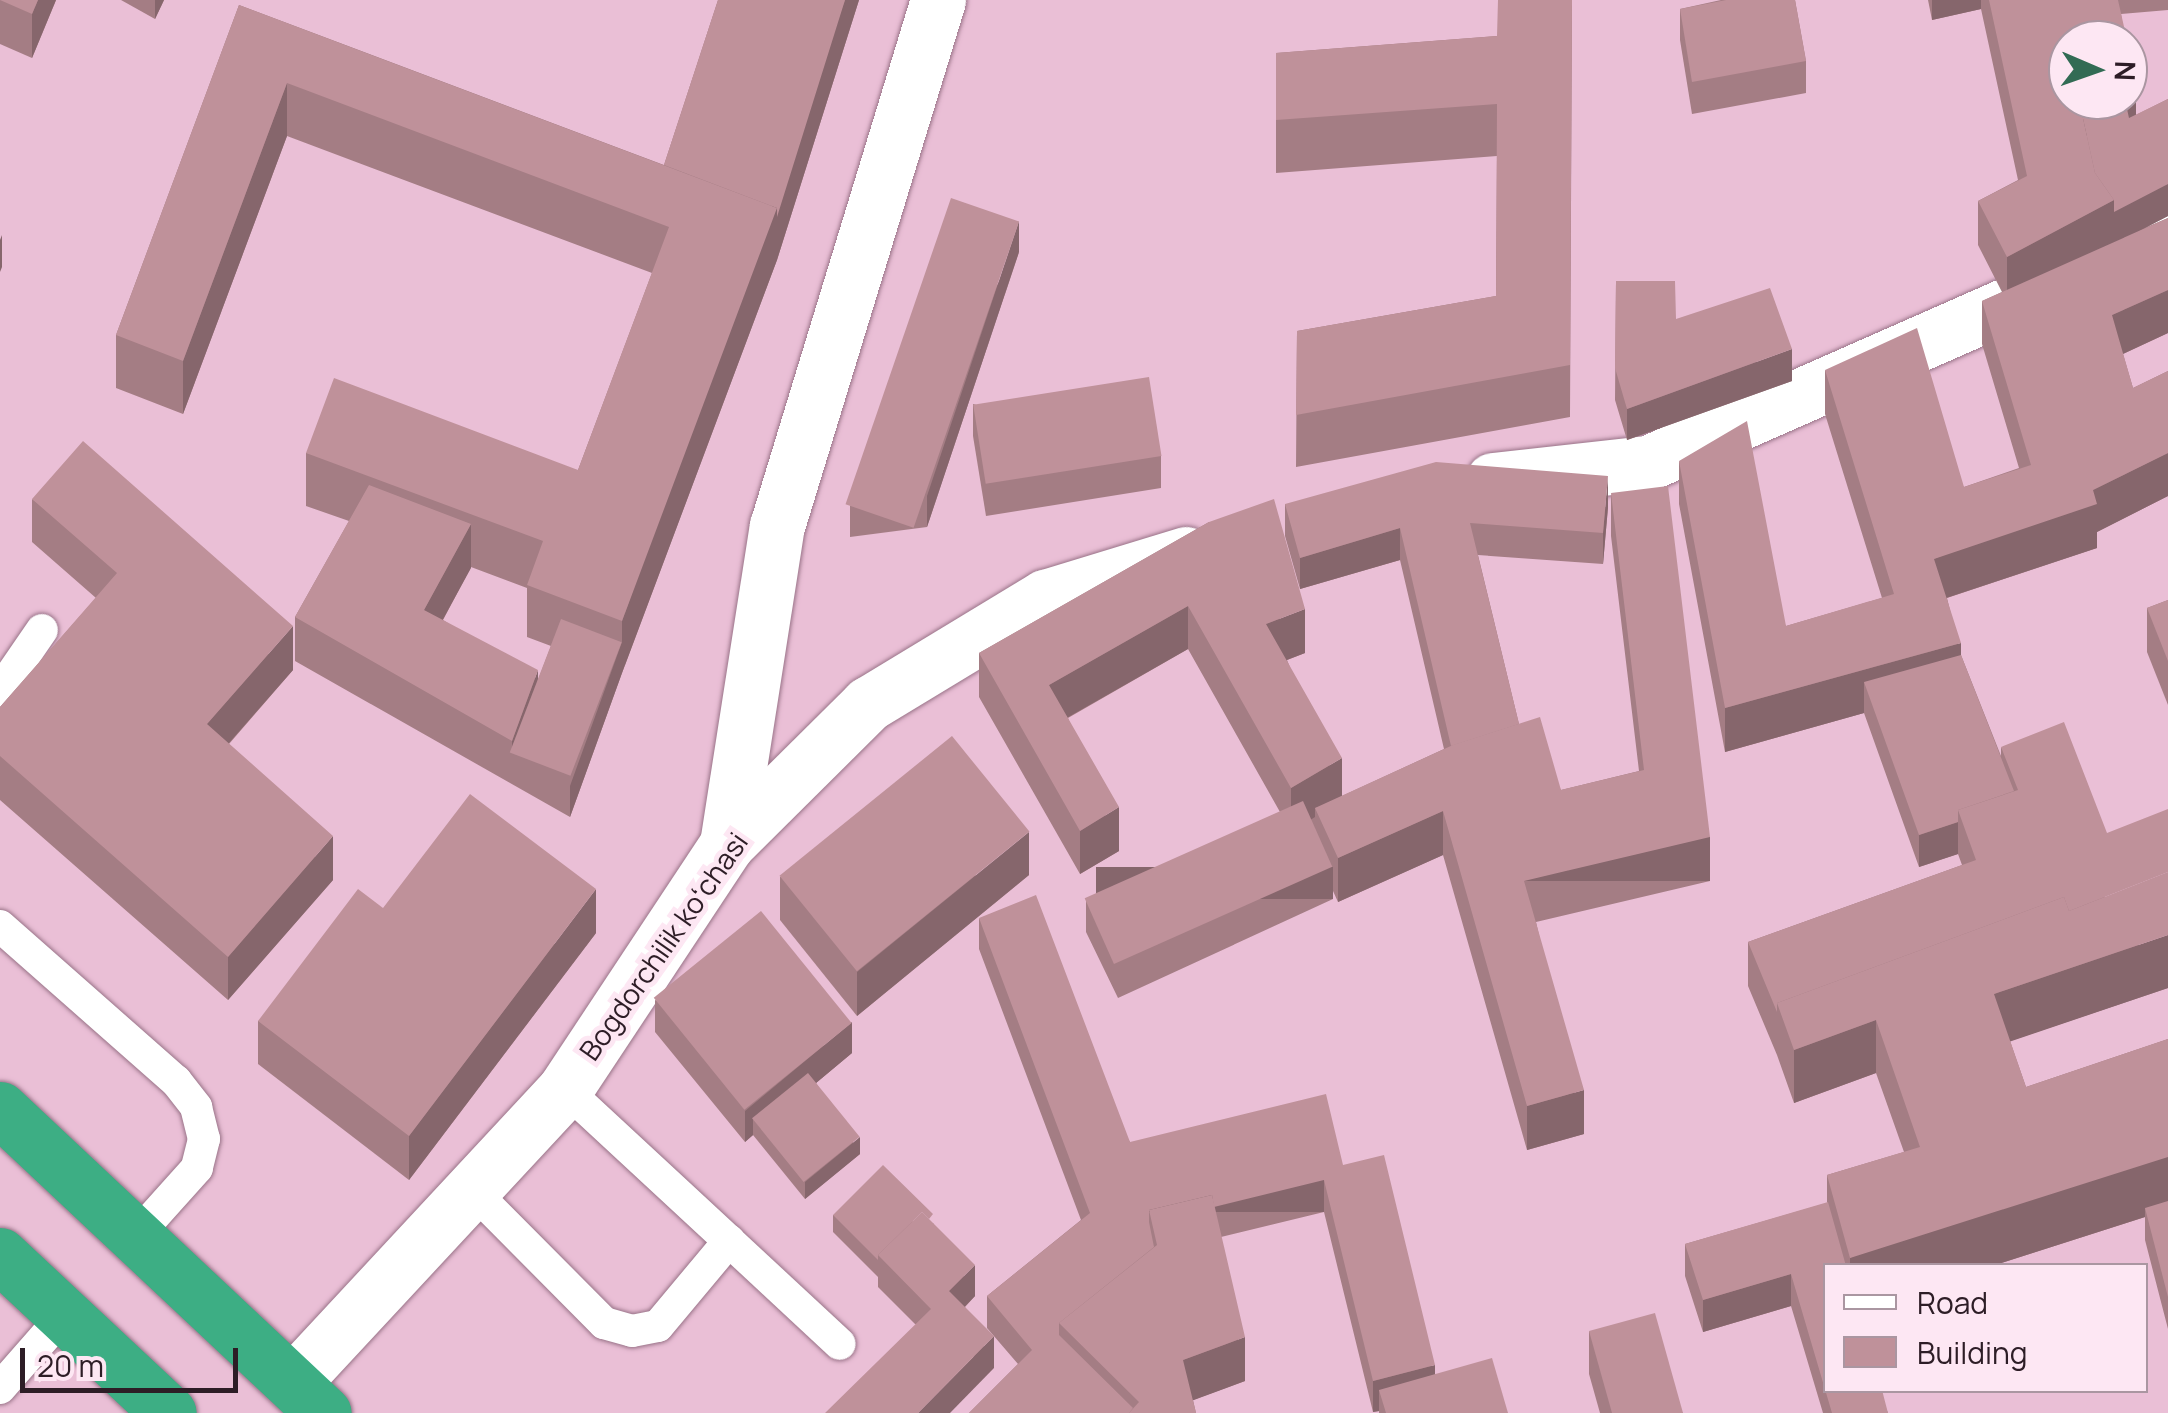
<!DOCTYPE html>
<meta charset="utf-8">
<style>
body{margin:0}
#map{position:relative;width:2168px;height:1413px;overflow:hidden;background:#eabfd6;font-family:Manrope,sans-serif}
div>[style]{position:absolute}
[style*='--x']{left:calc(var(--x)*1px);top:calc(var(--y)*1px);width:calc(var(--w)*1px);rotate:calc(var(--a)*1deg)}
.roads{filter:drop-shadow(0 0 2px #997388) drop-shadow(0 0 2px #997388)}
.lane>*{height:32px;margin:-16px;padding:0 16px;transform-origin:16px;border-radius:16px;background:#fff}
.street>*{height:55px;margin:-27.5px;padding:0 27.5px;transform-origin:27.5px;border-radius:27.5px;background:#fff}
.highway>*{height:55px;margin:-27.5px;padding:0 27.5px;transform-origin:27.5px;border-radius:27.5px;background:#3dae84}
.wall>*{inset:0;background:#a47d84}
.shaded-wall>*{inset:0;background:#86666c;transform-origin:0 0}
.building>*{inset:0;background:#bf919a;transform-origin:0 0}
span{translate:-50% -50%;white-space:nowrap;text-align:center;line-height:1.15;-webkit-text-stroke:10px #fde7f3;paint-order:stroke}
.street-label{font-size:28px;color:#2d1d26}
.legend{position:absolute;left:1823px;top:1263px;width:325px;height:130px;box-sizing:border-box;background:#fde7f3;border:2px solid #aa96a1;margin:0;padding:12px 18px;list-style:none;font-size:30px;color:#2d1d26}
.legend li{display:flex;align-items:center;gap:20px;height:50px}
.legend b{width:50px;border:2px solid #aa96a1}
.north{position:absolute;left:2048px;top:20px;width:100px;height:100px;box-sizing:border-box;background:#fde7f3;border:2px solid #aa96a1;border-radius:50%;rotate:92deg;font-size:28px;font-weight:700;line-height:40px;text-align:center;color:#2d1d26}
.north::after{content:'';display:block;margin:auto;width:35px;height:45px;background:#326b54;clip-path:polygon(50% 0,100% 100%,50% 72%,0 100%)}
.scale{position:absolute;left:20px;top:1348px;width:218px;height:45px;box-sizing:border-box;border:5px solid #2d1d26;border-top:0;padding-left:12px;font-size:30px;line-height:35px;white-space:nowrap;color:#2d1d26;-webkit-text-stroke:8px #fde7f3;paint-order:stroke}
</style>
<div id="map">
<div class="roads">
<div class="lane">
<i style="--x:0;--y:691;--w:74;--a:-55.5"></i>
<i style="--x:0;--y:926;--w:235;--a:41.4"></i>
<i style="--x:176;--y:1081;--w:33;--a:52"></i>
<i style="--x:196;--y:1107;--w:33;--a:76"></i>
<i style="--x:204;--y:1139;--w:30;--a:104"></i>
<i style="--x:197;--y:1168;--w:91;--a:131.9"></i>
<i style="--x:471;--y:1189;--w:189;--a:45.2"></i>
<i style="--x:604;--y:1323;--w:29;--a:16"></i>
<i style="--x:632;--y:1331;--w:26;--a:-11"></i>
<i style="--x:658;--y:1326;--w:111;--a:-50.1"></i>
<i style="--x:729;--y:1241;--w:224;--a:-137.2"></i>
<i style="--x:729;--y:1241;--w:151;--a:42.9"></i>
<i style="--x:0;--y:1388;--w:97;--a:-48.8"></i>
</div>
<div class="street">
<i style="--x:1493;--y:480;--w:156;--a:-6.3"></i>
<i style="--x:1648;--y:463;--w:568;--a:-23.77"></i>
<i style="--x:727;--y:844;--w:322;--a:-81.1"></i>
<i style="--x:777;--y:526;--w:550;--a:-72.98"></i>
<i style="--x:293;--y:1382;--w:400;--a:-47.1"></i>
<i style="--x:565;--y:1089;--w:294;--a:-56.5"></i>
<i style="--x:727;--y:844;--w:199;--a:-44.8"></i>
<i style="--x:868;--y:704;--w:207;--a:-31.2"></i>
<i style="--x:1045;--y:597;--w:147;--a:-17"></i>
</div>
<div class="highway">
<i style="--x:0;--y:1109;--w:444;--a:43.2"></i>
<i style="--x:0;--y:1255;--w:231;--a:43.1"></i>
</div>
</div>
<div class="wall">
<i style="clip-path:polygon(0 0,56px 0,32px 58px,0 44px)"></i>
<i style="clip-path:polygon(121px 0,164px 0,155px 19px)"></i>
<i style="clip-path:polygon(evenodd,718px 0,859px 0,777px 260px,622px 673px,570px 817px,295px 661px,295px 617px,349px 521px,306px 506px,306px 453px,578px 470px,652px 273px,287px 136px,183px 414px,116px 388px,116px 335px,239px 5px,664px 165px,718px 0,471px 567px,527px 588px,527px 637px,551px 646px,538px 680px,443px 620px,471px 567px)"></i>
<i style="clip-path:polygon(1572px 0,1570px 417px,1296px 467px,1297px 331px,1496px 296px,1497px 156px,1276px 173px,1276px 53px,1497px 36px)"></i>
<i style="clip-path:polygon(1721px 0,1795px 0,1806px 61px,1806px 93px,1692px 114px,1680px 40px,1680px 9px)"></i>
<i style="clip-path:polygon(1928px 0,2168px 0,2168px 10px,2121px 14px,2136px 115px,2168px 99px,2168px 216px,2142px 229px,2168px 218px,2168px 333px,2123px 354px,2133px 388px,2168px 371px,2168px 496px,2097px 532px,2097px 548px,1947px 598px,1961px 655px,2001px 756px,2001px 747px,2168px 988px,2010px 1041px,2026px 1087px,2168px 1039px,2168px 1329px,2145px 1240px,2145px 1217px,1992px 1266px,1826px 1266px,1888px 1413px,1823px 1413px,1791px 1306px,1703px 1332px,1685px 1276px,1685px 1244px,1827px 1203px,1827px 1175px,1904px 1152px,1876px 1073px,1794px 1103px,1777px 1055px,1748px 986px,1748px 942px,1962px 865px,1958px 854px,1919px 867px,1864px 713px,1725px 752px,1679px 504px,1679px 461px,1786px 626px,1882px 598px,1825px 414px,1825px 370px,1964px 487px,2019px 468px,1982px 344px,1982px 301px,2002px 292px,1978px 245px,1978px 201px,2018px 180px,1981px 9px,1932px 20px)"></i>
<i style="clip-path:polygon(1019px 252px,927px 527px,850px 537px,850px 506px)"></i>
<i style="clip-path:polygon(1616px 281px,1676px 319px,1792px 381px,1627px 440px,1615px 400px)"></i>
<i style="clip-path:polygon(973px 404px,1161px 456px,1161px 488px,986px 516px,973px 436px)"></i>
<i style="clip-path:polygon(1611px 493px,1710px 881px,1536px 922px,1584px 1134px,1527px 1150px,1443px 855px,1338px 902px,1333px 891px,1333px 899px,1118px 998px,1086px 932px,1086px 900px,1280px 812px,1188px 649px,1068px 718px,1119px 851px,1080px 874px,979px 697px,979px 653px,1209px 522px,1305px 653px,1287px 660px,1342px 796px,1444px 749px,1400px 560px,1300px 589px,1285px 536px,1285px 504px,1608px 507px,1603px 564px,1478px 555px,1519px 724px,1561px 790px,1639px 771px,1611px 536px)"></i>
<i style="clip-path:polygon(32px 499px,293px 670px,229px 744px,333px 880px,228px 1000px,0 800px,0 707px,96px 598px,32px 542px)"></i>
<i style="clip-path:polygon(2168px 600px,2168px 705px,2147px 652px,2147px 608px)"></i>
<i style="clip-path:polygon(1029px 875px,857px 1016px,780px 920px,780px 877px)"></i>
<i style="clip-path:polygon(979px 918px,1130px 1142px,1343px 1165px,1435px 1374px,1508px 1413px,1379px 1413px,1379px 1411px,1373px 1412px,1324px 1212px,1221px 1237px,1245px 1381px,1193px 1400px,1196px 1413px,969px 1413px,1018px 1364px,987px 1328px,987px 1296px,1081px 1220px,979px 949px)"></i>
<i style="clip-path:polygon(596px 933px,409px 1180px,258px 1064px,258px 1021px)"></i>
<i style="clip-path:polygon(655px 1000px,852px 1053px,816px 1083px,860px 1154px,805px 1199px,753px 1135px,745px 1142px,655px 1032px)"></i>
<i style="clip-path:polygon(833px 1215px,933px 1223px,975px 1296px,965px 1307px,994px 1368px,915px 1324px,878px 1287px,878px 1277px,833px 1232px)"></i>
<i style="clip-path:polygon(1589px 1331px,1683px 1413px,1600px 1413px,1589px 1374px)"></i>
</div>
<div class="shaded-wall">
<i style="clip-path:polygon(38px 0,56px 0,32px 58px,32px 14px)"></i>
<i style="clip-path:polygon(155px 0,164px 0,155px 19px)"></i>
<i style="clip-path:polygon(845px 0,859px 0,777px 260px,622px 673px,570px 817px,570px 786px,622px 642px,622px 621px)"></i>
<i style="clip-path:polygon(1932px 0,1981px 0,1981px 9px,1932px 20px)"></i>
<i style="clip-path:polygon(2136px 81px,2136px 125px,2084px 136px,2078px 100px,2128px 100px,2128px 83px)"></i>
<i style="clip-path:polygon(287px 83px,287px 136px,183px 414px,183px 361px)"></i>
<i style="clip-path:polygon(2168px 184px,2168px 216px,2007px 301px,2007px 257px,2114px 200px)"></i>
<i style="clip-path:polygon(1019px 221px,1019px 252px,927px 527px,927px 496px)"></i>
<i style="clip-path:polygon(2px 235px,2px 267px,0 272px,0 240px)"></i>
<i style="clip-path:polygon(2168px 290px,2168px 333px,2112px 359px,2112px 315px)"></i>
<i style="clip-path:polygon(1792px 349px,1792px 381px,1627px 440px,1627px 409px)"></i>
<i style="clip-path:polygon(2168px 453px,2168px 496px,2097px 532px,2097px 548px,1934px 602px,1934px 559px,2093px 490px)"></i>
<i style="clip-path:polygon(1608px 476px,1608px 507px,1603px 564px,1603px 533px)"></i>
<i style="clip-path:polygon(471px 524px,471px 568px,424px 654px,424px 610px)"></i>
<i style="clip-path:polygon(1400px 528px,1400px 560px,1300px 589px,1300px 558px)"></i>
<i style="clip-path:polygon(1188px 606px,1188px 649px,1049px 728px,1049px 685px)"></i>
<i style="clip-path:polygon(1305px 609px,1305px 653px,1266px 668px,1266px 624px)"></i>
<i style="clip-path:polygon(293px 626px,293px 670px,207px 768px,207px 724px)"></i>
<i style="clip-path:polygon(1961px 643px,1961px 686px,1864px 682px,1864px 713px,1725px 752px,1725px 708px)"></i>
<i style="clip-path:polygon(538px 670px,538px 714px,512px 753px,512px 741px)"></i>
<i style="clip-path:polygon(1342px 758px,1342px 801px,1315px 808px,1315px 817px,1291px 832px,1291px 788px)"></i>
<i style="clip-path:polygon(1119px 807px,1119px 851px,1080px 874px,1080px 831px)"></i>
<i style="clip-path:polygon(1443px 811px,1443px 855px,1338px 902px,1338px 858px)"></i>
<i style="clip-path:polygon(1958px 822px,1958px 854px,1919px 867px,1919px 835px)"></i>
<i style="clip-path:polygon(1029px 832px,1029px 875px,857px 1016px,857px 972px)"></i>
<i style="clip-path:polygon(333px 836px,333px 880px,228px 1000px,228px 957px)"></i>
<i style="left:1710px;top:837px;width:44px;height:191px;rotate:90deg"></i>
<i style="left:1333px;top:867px;width:32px;height:237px;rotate:90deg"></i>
<i style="clip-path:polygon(596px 889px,596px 933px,409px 1180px,409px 1136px)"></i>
<i style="clip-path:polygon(2168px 935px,2168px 988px,1994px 1047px,1994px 994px)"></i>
<i style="clip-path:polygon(1876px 1020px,1876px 1073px,1794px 1103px,1794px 1050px)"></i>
<i style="clip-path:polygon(852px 1022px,852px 1053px,761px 1129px,753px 1119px,753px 1135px,745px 1142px,745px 1111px)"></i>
<i style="clip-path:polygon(1584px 1090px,1584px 1134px,1527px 1150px,1527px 1106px)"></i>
<i style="clip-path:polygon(2168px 1118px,2168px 1210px,2145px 1208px,2145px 1217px,1992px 1266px,1850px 1266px,1850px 1258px)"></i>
<i style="clip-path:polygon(860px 1137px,860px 1154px,805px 1199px,805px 1182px)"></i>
<i style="left:1324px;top:1180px;width:32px;height:178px;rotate:90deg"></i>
<i style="clip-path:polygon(975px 1265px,975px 1296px,949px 1323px,949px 1291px)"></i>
<i style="clip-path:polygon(1791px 1274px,1791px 1306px,1703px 1332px,1703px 1300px)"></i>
<i style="clip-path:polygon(994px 1336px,994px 1368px,950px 1413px,918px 1413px)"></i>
<i style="clip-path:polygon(1245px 1337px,1245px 1381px,1183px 1404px,1183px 1360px)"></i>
<i style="clip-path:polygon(1435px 1365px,1435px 1397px,1379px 1390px,1379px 1411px,1373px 1412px,1373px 1381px)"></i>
</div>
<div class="building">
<i style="clip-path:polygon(0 0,38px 0,32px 14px)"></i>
<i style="clip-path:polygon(718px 0,845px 0,777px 217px,777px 208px,664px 165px)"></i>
<i style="clip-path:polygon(1498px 0,1572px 0,1570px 365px,1296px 415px,1297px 331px,1496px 296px,1497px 104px,1276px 120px,1276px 53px,1497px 36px)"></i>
<i style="clip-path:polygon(1726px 0,1795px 0,1806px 61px,1692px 82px,1680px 9px)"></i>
<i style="clip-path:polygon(1989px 0,2118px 0,2127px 40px,2068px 40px,2068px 100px,2079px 100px,2095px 173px,2114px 200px,2007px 257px,1978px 201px,2027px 176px)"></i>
<i style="clip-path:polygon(239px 5px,777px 208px,622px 621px,527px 585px,543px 541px,306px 453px,334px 378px,578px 470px,669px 227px,287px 83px,183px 361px,116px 335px)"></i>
<i style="clip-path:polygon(2128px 45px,2136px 81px,2128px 83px)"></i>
<i style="clip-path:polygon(2168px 99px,2168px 184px,2114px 212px,2114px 200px,2095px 173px,2080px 105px,2102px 100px,2125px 100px,2129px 118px)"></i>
<i style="left:951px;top:198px;width:72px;height:324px;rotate:19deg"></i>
<i style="clip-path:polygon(2168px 218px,2168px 290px,2112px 315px,2133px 388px,2168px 371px,2168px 453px,2093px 490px,2097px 504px,1934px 559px,1961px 643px,1725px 708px,1679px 461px,1747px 421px,1786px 626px,1894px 594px,1825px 370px,1917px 328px,1964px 487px,2031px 465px,1982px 301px)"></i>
<i style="clip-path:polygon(1616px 281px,1675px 281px,1676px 319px,1770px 288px,1792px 349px,1627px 409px,1615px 368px)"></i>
<i style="left:1149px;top:377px;width:80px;height:178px;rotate:81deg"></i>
<i style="clip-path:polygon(83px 441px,293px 626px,207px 724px,333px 836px,228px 957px,0 756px,0 707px,117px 573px,32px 499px)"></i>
<i style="clip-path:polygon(1436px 462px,1608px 476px,1603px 533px,1470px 523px,1519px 724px,1451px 746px,1400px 528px,1300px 558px,1285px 504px)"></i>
<i style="clip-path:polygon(369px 485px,471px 524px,424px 610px,538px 670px,512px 741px,295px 617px)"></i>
<i style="clip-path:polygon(1668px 486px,1710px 837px,1524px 881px,1584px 1090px,1527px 1106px,1443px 811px,1338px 858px,1315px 808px,1453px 745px,1540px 717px,1561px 790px,1644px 770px,1611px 493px)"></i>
<i style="clip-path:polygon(1274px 499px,1305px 609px,1266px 624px,1342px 758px,1291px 788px,1188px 606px,1049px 685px,1119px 807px,1080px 831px,979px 653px,1209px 522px)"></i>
<i style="clip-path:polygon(2168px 600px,2168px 661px,2147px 608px)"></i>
<i style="left:561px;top:619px;width:65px;height:143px;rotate:21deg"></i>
<i style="clip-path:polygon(1961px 655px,2014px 791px,1958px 810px,1958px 822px,1919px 835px,1864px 682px)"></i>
<i style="clip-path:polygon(2064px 722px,2107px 833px,2168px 809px,2168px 872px,2069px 911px,2064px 897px,1777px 1003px,1777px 1012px,1748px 942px,1976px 860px,1958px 810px,2018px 790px,2001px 747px)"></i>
<i style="left:952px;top:736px;width:123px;height:222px;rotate:51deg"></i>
<i style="clip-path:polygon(470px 794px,596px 889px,409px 1136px,258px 1021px,358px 889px,383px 908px)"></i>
<i style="left:1303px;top:801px;width:72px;height:239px;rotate:66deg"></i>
<i style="clip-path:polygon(2168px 872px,2168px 935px,1994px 994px,2026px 1087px,2168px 1039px,2168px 1157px,1850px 1258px,1827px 1175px,1920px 1147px,1876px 1020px,1794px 1050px,1777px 1003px,2064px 897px,2069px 911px)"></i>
<i style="clip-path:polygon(1036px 895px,1130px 1142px,1326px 1094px,1343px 1165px,1384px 1155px,1435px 1365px,1373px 1381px,1324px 1180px,1214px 1207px,1212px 1195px,1149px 1210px,1149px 1222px,1154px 1247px,1059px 1323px,1059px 1335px,1133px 1408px,1129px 1413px,969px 1413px,1032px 1350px,987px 1296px,1090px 1213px,979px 918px)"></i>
<i style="left:761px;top:911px;width:144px;height:138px;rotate:51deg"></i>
<i style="left:808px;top:1073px;width:82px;height:72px;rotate:51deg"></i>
<i style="clip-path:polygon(883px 1165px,933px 1214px,929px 1219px,922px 1212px,878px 1255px,878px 1260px,833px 1215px)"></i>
<i style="clip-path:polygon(1212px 1195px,1245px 1337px,1183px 1360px,1196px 1413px,1129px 1413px,1139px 1402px,1059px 1323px,1157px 1245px,1149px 1210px)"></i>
<i style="clip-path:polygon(2168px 1201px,2168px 1297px,2145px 1208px)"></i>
<i style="clip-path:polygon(1828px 1202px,1846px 1266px,1826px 1266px,1826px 1390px,1882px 1390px,1888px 1413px,1832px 1413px,1791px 1274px,1703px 1300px,1685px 1244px)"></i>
<i style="clip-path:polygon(922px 1212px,975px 1265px,949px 1291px,994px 1336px,918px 1413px,825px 1413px,931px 1309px,878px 1255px)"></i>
<i style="clip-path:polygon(1655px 1313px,1683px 1413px,1612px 1413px,1589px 1331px)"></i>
<i style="clip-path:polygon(1492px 1358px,1508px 1413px,1386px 1413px,1379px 1390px)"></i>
</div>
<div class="street-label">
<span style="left:663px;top:946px;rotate:-55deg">Bogdorchilik koʻchasi</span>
</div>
<ul class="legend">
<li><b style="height:12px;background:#fff"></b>Road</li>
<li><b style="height:28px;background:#bf919a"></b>Building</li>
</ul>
<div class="north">N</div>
<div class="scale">20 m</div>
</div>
